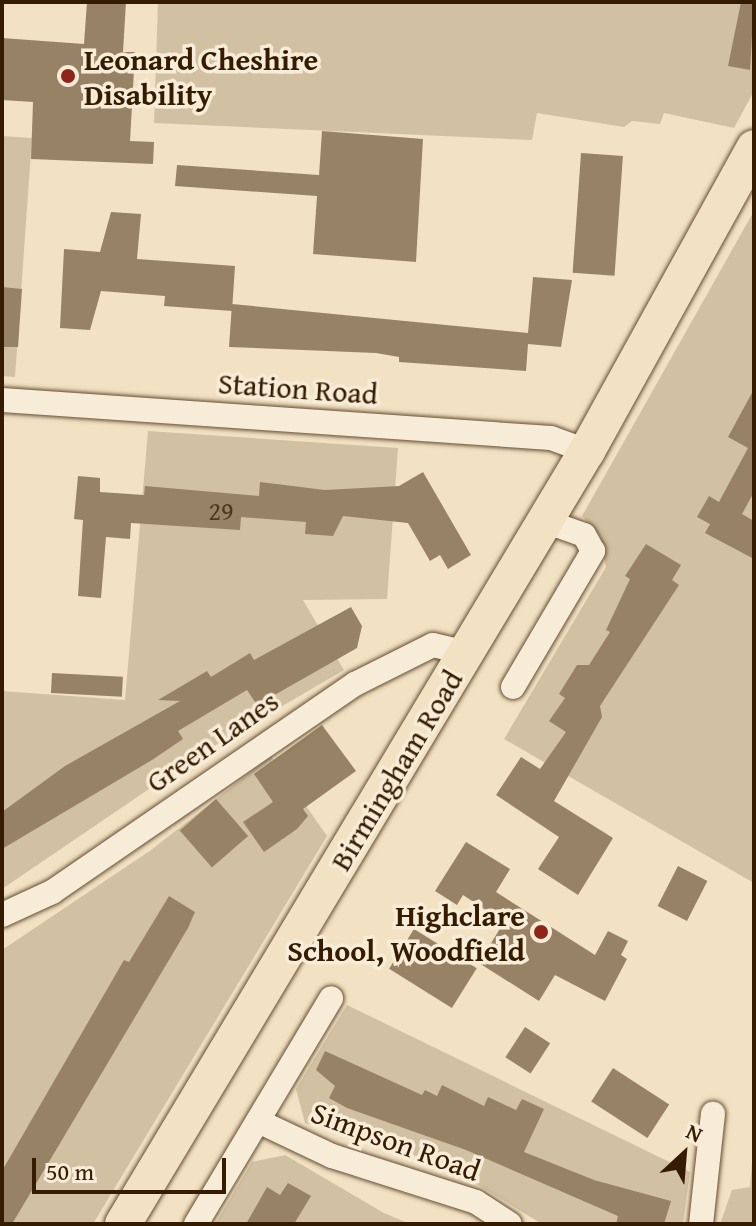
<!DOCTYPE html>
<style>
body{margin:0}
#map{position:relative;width:756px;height:1226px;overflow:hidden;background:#f2e1c3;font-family:"Gentium Book Plus",serif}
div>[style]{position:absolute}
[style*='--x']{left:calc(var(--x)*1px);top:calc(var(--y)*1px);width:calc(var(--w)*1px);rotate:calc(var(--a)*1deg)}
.green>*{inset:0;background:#d2c0a2}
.building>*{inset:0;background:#978265;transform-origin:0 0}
.roads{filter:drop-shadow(0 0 2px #644d31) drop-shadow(0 0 2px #644d31)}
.street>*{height:24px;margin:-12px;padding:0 12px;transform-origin:12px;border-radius:12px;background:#f7ecd8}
.primary>*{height:36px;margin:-18px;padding:0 18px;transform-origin:18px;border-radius:18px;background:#f2e1c3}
.dots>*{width:22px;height:22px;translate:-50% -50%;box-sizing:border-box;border:4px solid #f7ecd8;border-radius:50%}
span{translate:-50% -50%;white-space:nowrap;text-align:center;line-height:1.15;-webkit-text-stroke:7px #f7ecd8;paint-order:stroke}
.number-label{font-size:26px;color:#4e3619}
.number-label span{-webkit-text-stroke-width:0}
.poi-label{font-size:30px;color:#351c00;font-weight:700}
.left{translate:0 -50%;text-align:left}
.right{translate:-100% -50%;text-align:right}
.street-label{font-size:30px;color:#351c00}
.frame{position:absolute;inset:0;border:4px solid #351c00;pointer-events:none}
.north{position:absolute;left:644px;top:1114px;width:80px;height:80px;-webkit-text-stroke:6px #f7ecd8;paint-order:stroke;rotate:26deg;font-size:22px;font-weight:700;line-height:32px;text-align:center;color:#351c00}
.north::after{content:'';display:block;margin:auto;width:28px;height:36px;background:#351c00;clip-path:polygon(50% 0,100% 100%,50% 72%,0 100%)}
.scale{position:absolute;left:32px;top:1158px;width:194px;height:36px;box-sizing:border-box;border:4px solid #351c00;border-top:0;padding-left:10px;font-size:24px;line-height:28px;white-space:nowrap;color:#351c00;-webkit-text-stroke:6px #f7ecd8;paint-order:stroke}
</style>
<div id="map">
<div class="green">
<i style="clip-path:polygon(158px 2px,754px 2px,754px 91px,734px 128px,664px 113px,660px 124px,632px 121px,624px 127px,537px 113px,532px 140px,154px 123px)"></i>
<i style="clip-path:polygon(2px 136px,32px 138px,15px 377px,2px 376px)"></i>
<i style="clip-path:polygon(754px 211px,754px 883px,504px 739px,606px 567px,600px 536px,582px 516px)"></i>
<i style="clip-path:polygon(148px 431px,398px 448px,387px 599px,303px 600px,344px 670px,202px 753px,2px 889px,2px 691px,125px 700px)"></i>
<i style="clip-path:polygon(271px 756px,327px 836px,93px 1224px,2px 1224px,2px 950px,151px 850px)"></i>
<i style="clip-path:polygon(347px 1005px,690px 1172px,683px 1224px,542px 1224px,457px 1172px,305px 1123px,296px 1089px)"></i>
<i style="clip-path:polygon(754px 1137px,754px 1224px,720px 1224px,732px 1190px,750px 1187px)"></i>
<i style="clip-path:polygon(285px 1155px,384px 1213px,410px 1224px,215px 1224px,252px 1162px)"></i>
</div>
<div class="building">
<i style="clip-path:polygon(87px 2px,126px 2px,123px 52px,135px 52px,130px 141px,154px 142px,153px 164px,31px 159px,33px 102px,2px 100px,2px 38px,84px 44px)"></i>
<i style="clip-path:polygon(741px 2px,754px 2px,750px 70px,728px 66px)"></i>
<i style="clip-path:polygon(322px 131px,423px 139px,416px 262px,313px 254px,317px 196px,175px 186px,177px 165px,319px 175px)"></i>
<i style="left:581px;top:153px;width:42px;height:120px;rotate:4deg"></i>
<i style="clip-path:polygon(111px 212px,141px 214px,137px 259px,235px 266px,232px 311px,164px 306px,165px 296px,101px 291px,90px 330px,60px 328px,64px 249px,100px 252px)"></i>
<i style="clip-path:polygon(533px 277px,572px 280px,561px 347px,528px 344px,526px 371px,399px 362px,399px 357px,376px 353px,229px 347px,232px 304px,528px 333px)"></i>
<i style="clip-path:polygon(2px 287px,22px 289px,18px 347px,2px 347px)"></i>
<i style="clip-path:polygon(754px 389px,754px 492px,742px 514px,754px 521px,754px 559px,705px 533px,710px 524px,697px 517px,709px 496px,719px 502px,748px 448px,728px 437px)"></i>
<i style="clip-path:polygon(423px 472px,471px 555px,448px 569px,440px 555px,430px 561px,408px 523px,343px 516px,333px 536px,305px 534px,306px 522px,241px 517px,240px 530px,131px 523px,130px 539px,106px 537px,101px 598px,78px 596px,83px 520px,74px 519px,78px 476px,100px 478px,100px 492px,144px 495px,145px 486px,259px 496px,260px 482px,325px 490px,399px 486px)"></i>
<i style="clip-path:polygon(646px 544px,681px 565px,672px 580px,679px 585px,600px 706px,602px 717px,554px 801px,613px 838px,578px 895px,538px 869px,559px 837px,496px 795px,521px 757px,540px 769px,566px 732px,549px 721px,565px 698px,559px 694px,577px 665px,589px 665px,610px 632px,606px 630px,630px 579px,625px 576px)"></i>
<i style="clip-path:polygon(351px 607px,362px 626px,357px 648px,257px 705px,247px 690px,178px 731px,183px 739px,152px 760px,2px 849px,2px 812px,65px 766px,180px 701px,158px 700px,207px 671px,211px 677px,250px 653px,254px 660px)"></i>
<i style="left:52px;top:673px;width:71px;height:20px;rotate:3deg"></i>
<i style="clip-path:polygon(322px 725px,356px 771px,303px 809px,308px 816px,297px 829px,264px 852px,243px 822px,273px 802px,254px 774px)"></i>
<i style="left:216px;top:799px;width:49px;height:48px;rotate:49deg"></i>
<i style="clip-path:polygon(466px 842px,510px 869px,496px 892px,595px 955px,608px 931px,628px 941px,621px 955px,627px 959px,605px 1001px,555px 975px,539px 1001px,479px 963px,504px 922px,463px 895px,457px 905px,435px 891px)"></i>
<i style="left:678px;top:866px;width:33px;height:45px;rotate:27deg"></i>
<i style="clip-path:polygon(169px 896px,195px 912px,188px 928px,12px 1224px,2px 1224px,2px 1171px,124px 960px,129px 962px)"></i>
<i style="left:414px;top:929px;width:74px;height:47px;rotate:32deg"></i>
<i style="left:525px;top:1027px;width:30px;height:36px;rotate:33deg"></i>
<i style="clip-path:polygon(325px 1051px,422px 1095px,425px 1090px,437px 1096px,442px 1085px,484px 1106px,488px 1097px,516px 1110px,522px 1099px,544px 1109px,524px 1152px,594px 1180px,671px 1201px,664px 1224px,616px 1224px,618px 1216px,466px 1150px,347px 1108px,329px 1098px,335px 1086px,316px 1070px)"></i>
<i style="left:613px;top:1068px;width:67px;height:40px;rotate:33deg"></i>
<i style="clip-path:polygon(288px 1183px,311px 1196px,294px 1224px,246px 1224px,267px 1187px,280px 1195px)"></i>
</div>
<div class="roads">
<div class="street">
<i style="--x:2;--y:400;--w:550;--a:3.96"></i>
<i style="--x:551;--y:438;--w:38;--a:20"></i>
<i style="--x:513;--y:687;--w:158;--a:-59.5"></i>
<i style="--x:593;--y:551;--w:18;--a:-119"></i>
<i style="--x:584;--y:535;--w:41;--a:-160.3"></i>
<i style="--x:2;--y:915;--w:55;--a:-24.7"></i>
<i style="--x:52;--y:892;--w:368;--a:-34.5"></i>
<i style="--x:355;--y:684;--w:87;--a:-26.6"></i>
<i style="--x:433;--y:645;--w:35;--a:13"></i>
<i style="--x:258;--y:1121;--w:82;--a:25.3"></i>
<i style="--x:332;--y:1156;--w:151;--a:17.7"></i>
<i style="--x:476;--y:1202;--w:40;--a:32.9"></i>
<i style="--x:196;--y:1224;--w:263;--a:-59.1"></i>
<i style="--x:701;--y:1224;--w:111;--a:-83.8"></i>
</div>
<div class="primary">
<i style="--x:123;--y:1224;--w:902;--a:-59.03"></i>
<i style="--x:587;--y:451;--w:346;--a:-61.1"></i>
</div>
</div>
<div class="dots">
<i style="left:68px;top:76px;background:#8f2418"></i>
<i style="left:541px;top:932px;background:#8f2418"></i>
</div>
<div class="number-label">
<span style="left:221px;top:511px">29</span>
</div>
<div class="poi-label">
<span class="left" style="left:84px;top:76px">Leonard Cheshire<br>Disability</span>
<span class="right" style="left:525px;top:932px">Highclare<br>School, Woodfield</span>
</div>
<div class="street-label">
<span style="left:298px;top:388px;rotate:4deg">Station Road</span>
<span style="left:212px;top:741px;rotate:-35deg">Green Lanes</span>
<span style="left:396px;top:770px;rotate:-59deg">Birmingham Road</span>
<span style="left:396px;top:1141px;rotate:20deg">Simpson Road</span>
</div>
<div class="frame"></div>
<div class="north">N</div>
<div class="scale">50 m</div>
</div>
